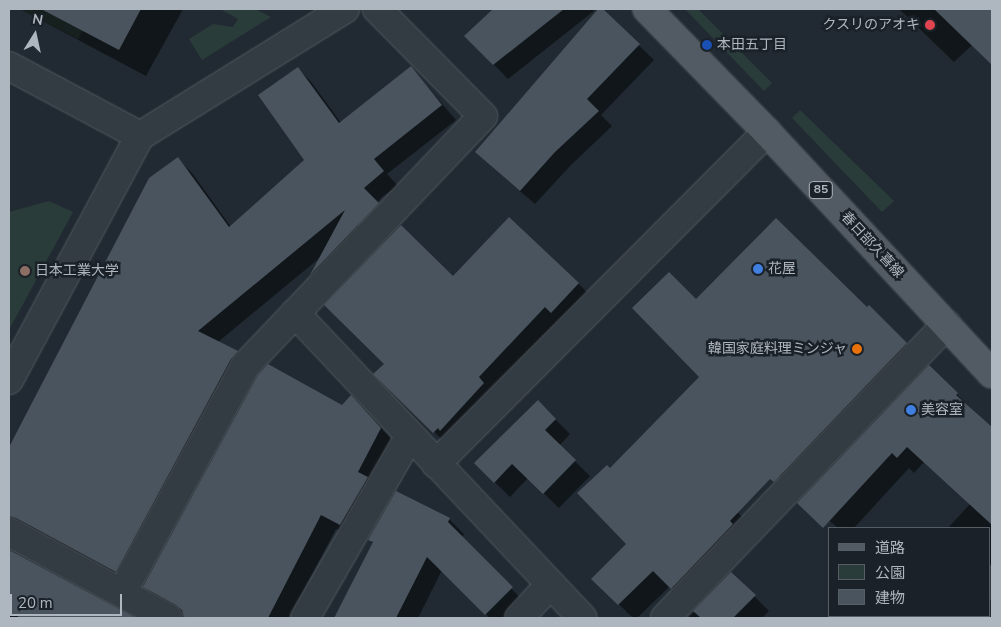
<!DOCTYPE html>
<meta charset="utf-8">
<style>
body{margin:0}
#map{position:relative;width:1001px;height:627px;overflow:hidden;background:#212a32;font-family:"Nunito Sans","Noto Sans JP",sans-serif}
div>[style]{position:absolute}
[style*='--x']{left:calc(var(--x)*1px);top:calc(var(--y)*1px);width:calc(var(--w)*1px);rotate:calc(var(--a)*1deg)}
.green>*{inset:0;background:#2a3c3a}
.shadow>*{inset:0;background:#0007}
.building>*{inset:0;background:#4a545e}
.roads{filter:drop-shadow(0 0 1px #525a61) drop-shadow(0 0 1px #525a61)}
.minor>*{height:28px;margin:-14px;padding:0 14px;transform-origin:14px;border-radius:14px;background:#343c43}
.major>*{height:28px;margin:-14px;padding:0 14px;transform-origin:14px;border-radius:14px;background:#525b63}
.dots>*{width:14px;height:14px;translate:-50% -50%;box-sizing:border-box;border:2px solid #1a2128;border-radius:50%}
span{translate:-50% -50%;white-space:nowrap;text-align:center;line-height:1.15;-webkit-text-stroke:5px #1a2128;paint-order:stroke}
.shield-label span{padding:1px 4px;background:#1a2128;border:1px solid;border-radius:4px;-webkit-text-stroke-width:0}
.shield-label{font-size:12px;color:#aeb7c0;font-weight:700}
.poi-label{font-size:14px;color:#aeb7c0}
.right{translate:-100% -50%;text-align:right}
.left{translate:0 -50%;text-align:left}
.street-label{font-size:14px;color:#aeb7c0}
.frame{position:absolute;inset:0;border:10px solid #aeb7c0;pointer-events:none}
.legend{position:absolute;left:828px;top:527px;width:162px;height:90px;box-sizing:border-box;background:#1a2128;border:1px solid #555d65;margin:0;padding:6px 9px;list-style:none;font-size:15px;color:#aeb7c0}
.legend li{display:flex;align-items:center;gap:10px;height:25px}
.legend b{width:25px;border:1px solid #555d65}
.north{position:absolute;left:10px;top:10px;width:50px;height:50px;-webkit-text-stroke:4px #1a2128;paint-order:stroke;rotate:10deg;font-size:14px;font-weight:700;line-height:20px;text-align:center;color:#aeb7c0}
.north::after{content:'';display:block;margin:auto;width:18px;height:22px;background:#aeb7c0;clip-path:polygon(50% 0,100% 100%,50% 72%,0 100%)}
.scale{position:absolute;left:10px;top:594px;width:112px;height:22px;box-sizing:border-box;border:2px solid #aeb7c0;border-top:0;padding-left:6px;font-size:15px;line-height:18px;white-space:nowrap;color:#aeb7c0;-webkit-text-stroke:4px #1a2128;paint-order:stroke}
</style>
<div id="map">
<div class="green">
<i style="clip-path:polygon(20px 9px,41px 9px,83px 31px,78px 39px)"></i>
<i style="clip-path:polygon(220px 9px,255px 9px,271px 17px,202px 60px,189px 39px,213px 24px,233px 27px,238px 19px)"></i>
<i style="clip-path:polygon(685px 9px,698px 9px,772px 83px,764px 91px)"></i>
<i style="clip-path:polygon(800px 110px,894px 201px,882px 212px,792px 118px)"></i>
<i style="clip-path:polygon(49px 201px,73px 212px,9px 330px,9px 212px)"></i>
</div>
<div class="shadow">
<i style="clip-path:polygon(20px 9px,183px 9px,146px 76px)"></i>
<i style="clip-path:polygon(494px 9px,592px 9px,594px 11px,508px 79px,466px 36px)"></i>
<i style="clip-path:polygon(899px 9px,992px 9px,992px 64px,972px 45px,954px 62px)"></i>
<i style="clip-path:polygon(608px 16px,654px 60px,601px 115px,612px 126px,570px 166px,535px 204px,491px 166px)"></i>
<i style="clip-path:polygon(410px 67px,456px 120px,387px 174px,398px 186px,382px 197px,357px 224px,359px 226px,379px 205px,393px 218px,325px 289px,311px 275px,322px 256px,218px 342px,237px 352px,252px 366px,131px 586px,9px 543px,9px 446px,178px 159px,192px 173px,231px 227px,306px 160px,298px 68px,312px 83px,341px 123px)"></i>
<i style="clip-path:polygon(453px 278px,578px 283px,596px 302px,452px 450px,416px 413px,385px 364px)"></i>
<i style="clip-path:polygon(696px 301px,867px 309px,869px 306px,922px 360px,796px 491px,753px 453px,738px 513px,754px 528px,688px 604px,670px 586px,637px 618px,633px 618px,593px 579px,628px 545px,610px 470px,701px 377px)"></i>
<i style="clip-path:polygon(929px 367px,992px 429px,992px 577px,990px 580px,990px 528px,948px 528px,970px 504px,924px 462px,914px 473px,909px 468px,854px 528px,838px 528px,820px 513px)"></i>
<i style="clip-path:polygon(538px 402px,570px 434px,559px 446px,590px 476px,559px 508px,528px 478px,510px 497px,475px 463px)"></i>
<i style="clip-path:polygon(342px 406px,366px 412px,395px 443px,355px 539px,336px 529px,289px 618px,185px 618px,159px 601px,145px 587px)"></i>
<i style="clip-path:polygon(449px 519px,464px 534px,462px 538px,533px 611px,527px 618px,490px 618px,442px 570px,418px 618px,334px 618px,374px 544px,370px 539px)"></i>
<i style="clip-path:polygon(9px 551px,133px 618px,9px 618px)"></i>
<i style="clip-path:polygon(731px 573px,769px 611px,762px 618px,688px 618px)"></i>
<i style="clip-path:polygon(936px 616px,958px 616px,956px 618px,939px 618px)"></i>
</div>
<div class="building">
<i style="clip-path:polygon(41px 9px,141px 9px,119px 50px)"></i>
<i style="clip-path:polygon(493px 9px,564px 9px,493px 65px,464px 36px)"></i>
<i style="clip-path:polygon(598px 9px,603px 9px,640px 44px,587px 99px,599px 111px,555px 152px,520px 191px,475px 152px)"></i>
<i style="clip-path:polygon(934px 9px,992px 9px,992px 65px)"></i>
<i style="clip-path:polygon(411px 66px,442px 105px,374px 159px,384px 171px,364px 188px,379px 203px,310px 275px,345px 210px,198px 331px,238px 351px,231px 359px,116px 572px,16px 518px,9px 516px,9px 447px,149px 178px,178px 157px,229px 227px,304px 160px,258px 95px,298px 67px,339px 123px)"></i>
<i style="clip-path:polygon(509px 217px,579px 283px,551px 313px,545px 307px,479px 377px,484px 383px,440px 431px,438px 428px,433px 433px,373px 374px,384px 364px,324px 305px,401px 225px,453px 276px)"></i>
<i style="clip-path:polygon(776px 218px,867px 307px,869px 305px,907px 343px,774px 482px,770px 479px,730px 521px,733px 524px,671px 589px,653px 571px,618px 605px,591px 579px,626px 544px,577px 493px,607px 465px,610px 468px,699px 377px,632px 308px,669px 272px,696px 299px)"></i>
<i style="clip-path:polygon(268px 364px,342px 405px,351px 395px,381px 428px,358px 472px,368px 477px,340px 525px,321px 515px,268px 618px,184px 618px,182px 610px,176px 605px,143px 587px,258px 375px)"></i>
<i style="clip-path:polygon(929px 365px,958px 393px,956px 395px,992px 427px,992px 525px,907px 447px,897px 458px,892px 453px,823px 528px,797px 503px)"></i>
<i style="clip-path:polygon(538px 400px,556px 419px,545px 430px,576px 460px,543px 494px,512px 464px,494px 483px,474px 463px)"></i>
<i style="clip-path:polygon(396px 491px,450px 518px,448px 522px,513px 587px,485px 615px,427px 557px,396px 618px,334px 618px,373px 542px,368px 540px)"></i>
<i style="clip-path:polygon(9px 550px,136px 618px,21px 618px,9px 612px)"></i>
<i style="clip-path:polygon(731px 572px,756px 595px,733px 618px,701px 618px,693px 611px)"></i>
</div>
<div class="roads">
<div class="minor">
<i style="--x:9;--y:66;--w:149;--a:28.1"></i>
<i style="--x:295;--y:313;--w:419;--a:46.7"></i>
<i style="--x:9;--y:380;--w:277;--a:-61.8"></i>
<i style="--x:140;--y:136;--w:241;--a:-31.8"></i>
<i style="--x:436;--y:464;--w:469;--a:-45.1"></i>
<i style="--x:9;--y:532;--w:181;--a:28.4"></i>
<i style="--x:990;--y:584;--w:4;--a:-56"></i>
<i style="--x:122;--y:593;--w:258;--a:-61.5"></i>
<i style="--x:245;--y:366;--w:345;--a:-46.4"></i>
<i style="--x:483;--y:116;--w:151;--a:-134.7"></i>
<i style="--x:305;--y:618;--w:209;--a:-60.1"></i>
<i style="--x:519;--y:618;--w:44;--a:-46.8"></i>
<i style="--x:665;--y:618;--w:407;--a:-46.2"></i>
<i style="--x:957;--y:618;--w:3;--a:-45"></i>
</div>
<div class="major">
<i style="--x:647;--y:9;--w:172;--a:45.7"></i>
<i style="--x:767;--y:132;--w:330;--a:47.1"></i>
</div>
</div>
<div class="dots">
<i style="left:930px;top:25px;background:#e0444e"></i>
<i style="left:707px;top:45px;background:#1a4fb4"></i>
<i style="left:758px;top:269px;background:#3f7fe0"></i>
<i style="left:25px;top:271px;background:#8d6e63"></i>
<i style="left:857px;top:349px;background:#e8710a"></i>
<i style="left:911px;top:410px;background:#3f7fe0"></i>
</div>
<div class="shield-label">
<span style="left:821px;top:190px">85</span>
</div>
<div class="poi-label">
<span class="right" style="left:920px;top:25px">クスリのアオキ</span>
<span class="left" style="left:717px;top:45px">本田五丁目</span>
<span class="left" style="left:768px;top:269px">花屋</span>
<span class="left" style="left:35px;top:271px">日本工業大学</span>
<span class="right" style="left:847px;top:349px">韓国家庭料理ミンジャ</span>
<span class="left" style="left:921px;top:410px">美容室</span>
</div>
<div class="street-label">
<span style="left:872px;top:245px;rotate:47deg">春日部久喜線</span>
</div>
<div class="frame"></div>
<ul class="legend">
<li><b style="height:6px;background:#525b63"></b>道路</li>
<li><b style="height:14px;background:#2a3c3a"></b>公園</li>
<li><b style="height:14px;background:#4a545e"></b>建物</li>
</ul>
<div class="north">N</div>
<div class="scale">20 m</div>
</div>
